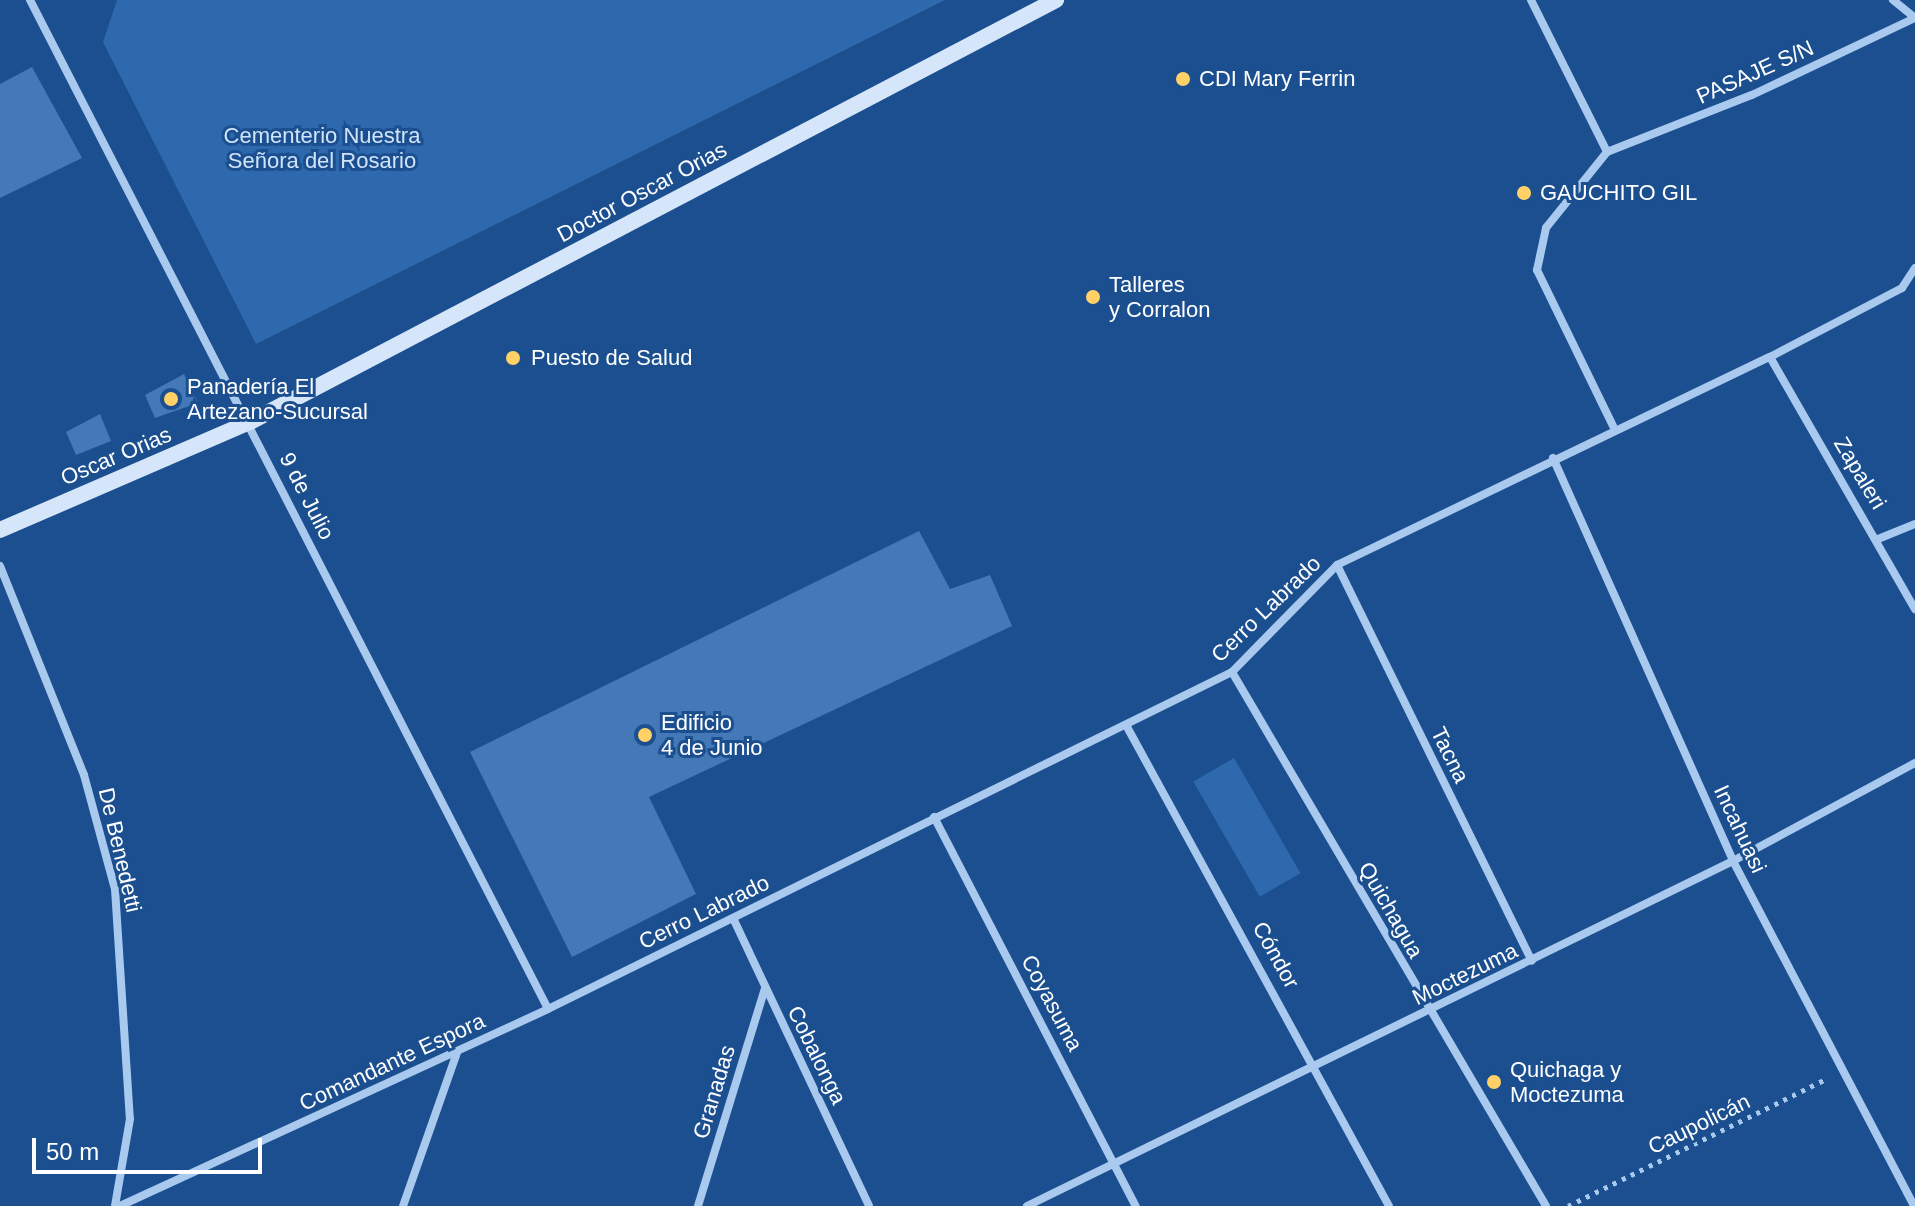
<!DOCTYPE html>
<meta charset="utf-8">
<style>
body{margin:0}
#map{position:relative;width:1915px;height:1206px;overflow:hidden;background:#1b4f8f;font-family:Arial,sans-serif}
div>[style]{position:absolute}
[style*='--x']{left:calc(var(--x)*1px);top:calc(var(--y)*1px);width:calc(var(--w)*1px);rotate:calc(var(--a)*1deg)}
.green>*{inset:0;background:#2e69ad;transform-origin:0 0}
.building>*{inset:0;background:#4478b7}
.path>*{height:5px;margin-top:-2.5px;transform-origin:0;background:repeating-linear-gradient(90deg,#a9c9ee 0 4px,transparent 0 10px)}
.minor>*{height:8px;margin:-4px;padding:0 4px;transform-origin:4px;border-radius:4px;background:#a9c9ee}
.secondary>*{height:16px;margin:-8px;padding:0 8px;transform-origin:8px;border-radius:8px;background:#d6e6fa}
.dots>*{width:22px;height:22px;translate:-50% -50%;box-sizing:border-box;border:4px solid #1b4f8f;border-radius:50%}
span{translate:-50% -50%;white-space:nowrap;text-align:center;line-height:1.15;-webkit-text-stroke:6px #1b4f8f;paint-order:stroke}
.street-label{font-size:22px;color:#fff}
.poi-label{font-size:22px;color:#fff}
.left{translate:0 -50%;text-align:left}
.park-label{font-size:22px;color:#cfe3fa}
.scale{position:absolute;left:32px;top:1138px;width:230px;height:36px;box-sizing:border-box;border:4px solid #fff;border-top:0;padding-left:10px;font-size:24px;line-height:28px;white-space:nowrap;color:#fff;-webkit-text-stroke:6px #1b4f8f;paint-order:stroke}
</style>
<div id="map">
<div class="green">
<i style="clip-path:polygon(117px 0,945px 0,256px 344px,103px 42px)"></i>
<i style="left:1234px;top:758px;width:133px;height:47px;rotate:60deg"></i>
</div>
<div class="building">
<i style="clip-path:polygon(32px 67px,82px 158px,0 198px,0 84px)"></i>
<i style="clip-path:polygon(184px 374px,198px 403px,155px 418px,145px 395px)"></i>
<i style="clip-path:polygon(100px 414px,111px 441px,76px 455px,66px 432px)"></i>
<i style="clip-path:polygon(919px 531px,950px 589px,990px 575px,1012px 626px,649px 797px,696px 894px,572px 957px,470px 752px)"></i>
</div>
<div class="path">
<i style="--x:1568;--y:1206;--w:288;--a:-26.2"></i>
</div>
<div class="minor">
<i style="--x:30;--y:0;--w:1134;--a:62.82"></i>
<i style="--x:1531;--y:0;--w:170;--a:63.4"></i>
<i style="--x:1607;--y:152;--w:97;--a:128.8"></i>
<i style="--x:1546;--y:228;--w:43;--a:102.1"></i>
<i style="--x:1537;--y:270;--w:174;--a:64"></i>
<i style="--x:1893;--y:0;--w:28;--a:39"></i>
<i style="--x:1607;--y:152;--w:156;--a:-21.5"></i>
<i style="--x:1752;--y:95;--w:180;--a:-25.3"></i>
<i style="--x:1770;--y:357;--w:291;--a:60.1"></i>
<i style="--x:1553;--y:458;--w:441;--a:65.9"></i>
<i style="--x:1733;--y:861;--w:390;--a:62.3"></i>
<i style="--x:1878;--y:539;--w:40;--a:-22"></i>
<i style="--x:1337;--y:565;--w:441;--a:63.8"></i>
<i style="--x:0;--y:566;--w:225;--a:68.1"></i>
<i style="--x:84;--y:775;--w:118;--a:74.8"></i>
<i style="--x:115;--y:889;--w:230;--a:86.3"></i>
<i style="--x:130;--y:1119;--w:88;--a:99.8"></i>
<i style="--x:1232;--y:672;--w:619;--a:59.54"></i>
<i style="--x:1126;--y:725;--w:548;--a:61.33"></i>
<i style="--x:934;--y:817;--w:438;--a:62.6"></i>
<i style="--x:733;--y:918;--w:318;--a:64.7"></i>
<i style="--x:120;--y:1206;--w:471;--a:-24.7"></i>
<i style="--x:548;--y:1009;--w:763;--a:-26.23"></i>
<i style="--x:1232;--y:672;--w:150;--a:-45.5"></i>
<i style="--x:1337;--y:565;--w:480;--a:-25.7"></i>
<i style="--x:1770;--y:357;--w:149;--a:-27.6"></i>
<i style="--x:1902;--y:288;--w:24;--a:-57"></i>
<i style="--x:403;--y:1206;--w:162;--a:-70.6"></i>
<i style="--x:698;--y:1206;--w:228;--a:-72.9"></i>
<i style="--x:1027;--y:1206;--w:786;--a:-26.04"></i>
<i style="--x:1733;--y:861;--w:207;--a:-28.3"></i>
</div>
<div class="secondary">
<i style="--x:0;--y:530;--w:272;--a:-23.4"></i>
<i style="--x:250;--y:422;--w:910;--a:-27.64"></i>
</div>
<div class="dots">
<i style="left:1183px;top:79px;background:#ffd166"></i>
<i style="left:1524px;top:193px;background:#ffd166"></i>
<i style="left:1093px;top:297px;background:#ffd166"></i>
<i style="left:513px;top:358px;background:#ffd166"></i>
<i style="left:171px;top:399px;background:#ffd166"></i>
<i style="left:645px;top:735px;background:#ffd166"></i>
<i style="left:1494px;top:1082px;background:#ffd166"></i>
</div>
<div class="street-label">
<span style="left:1755px;top:72px;rotate:-24deg">PASAJE S/N</span>
<span style="left:642px;top:192px;rotate:-28deg">Doctor Oscar Orias</span>
<span style="left:116px;top:456px;rotate:-23deg">Oscar Orias</span>
<span style="left:1860px;top:473px;rotate:59deg">Zapaleri</span>
<span style="left:307px;top:496px;rotate:63deg">9 de Julio</span>
<span style="left:1266px;top:609px;rotate:-44deg">Cerro Labrado</span>
<span style="left:1450px;top:755px;rotate:64deg">Tacna</span>
<span style="left:1740px;top:829px;rotate:65deg">Incahuasi</span>
<span style="left:120px;top:850px;rotate:77deg">De Benedetti</span>
<span style="left:1391px;top:910px;rotate:60deg">Quichagua</span>
<span style="left:704px;top:912px;rotate:-26deg">Cerro Labrado</span>
<span style="left:1276px;top:955px;rotate:61deg">Cóndor</span>
<span style="left:1465px;top:974px;rotate:-26deg">Moctezuma</span>
<span style="left:1052px;top:1003px;rotate:62deg">Coyasuma</span>
<span style="left:817px;top:1055px;rotate:64deg">Cobalonga</span>
<span style="left:392px;top:1062px;rotate:-25deg">Comandante Espora</span>
<span style="left:714px;top:1092px;rotate:-73deg">Granadas</span>
<span style="left:1699px;top:1124px;rotate:-26deg">Caupolicán</span>
</div>
<div class="poi-label">
<span class="left" style="left:1199px;top:79px">CDI Mary Ferrin</span>
<span class="left" style="left:1540px;top:193px">GAUCHITO GIL</span>
<span class="left" style="left:1109px;top:297px">Talleres<br>y Corralon</span>
<span class="left" style="left:531px;top:358px">Puesto de Salud</span>
<span class="left" style="left:187px;top:399px">Panadería El<br>Artezano-Sucursal</span>
<span class="left" style="left:661px;top:735px">Edificio<br>4 de Junio</span>
<span class="left" style="left:1510px;top:1082px">Quichaga y<br>Moctezuma</span>
</div>
<div class="park-label">
<span style="left:322px;top:148px">Cementerio Nuestra<br>Señora del Rosario</span>
</div>
<div class="scale">50 m</div>
</div>
